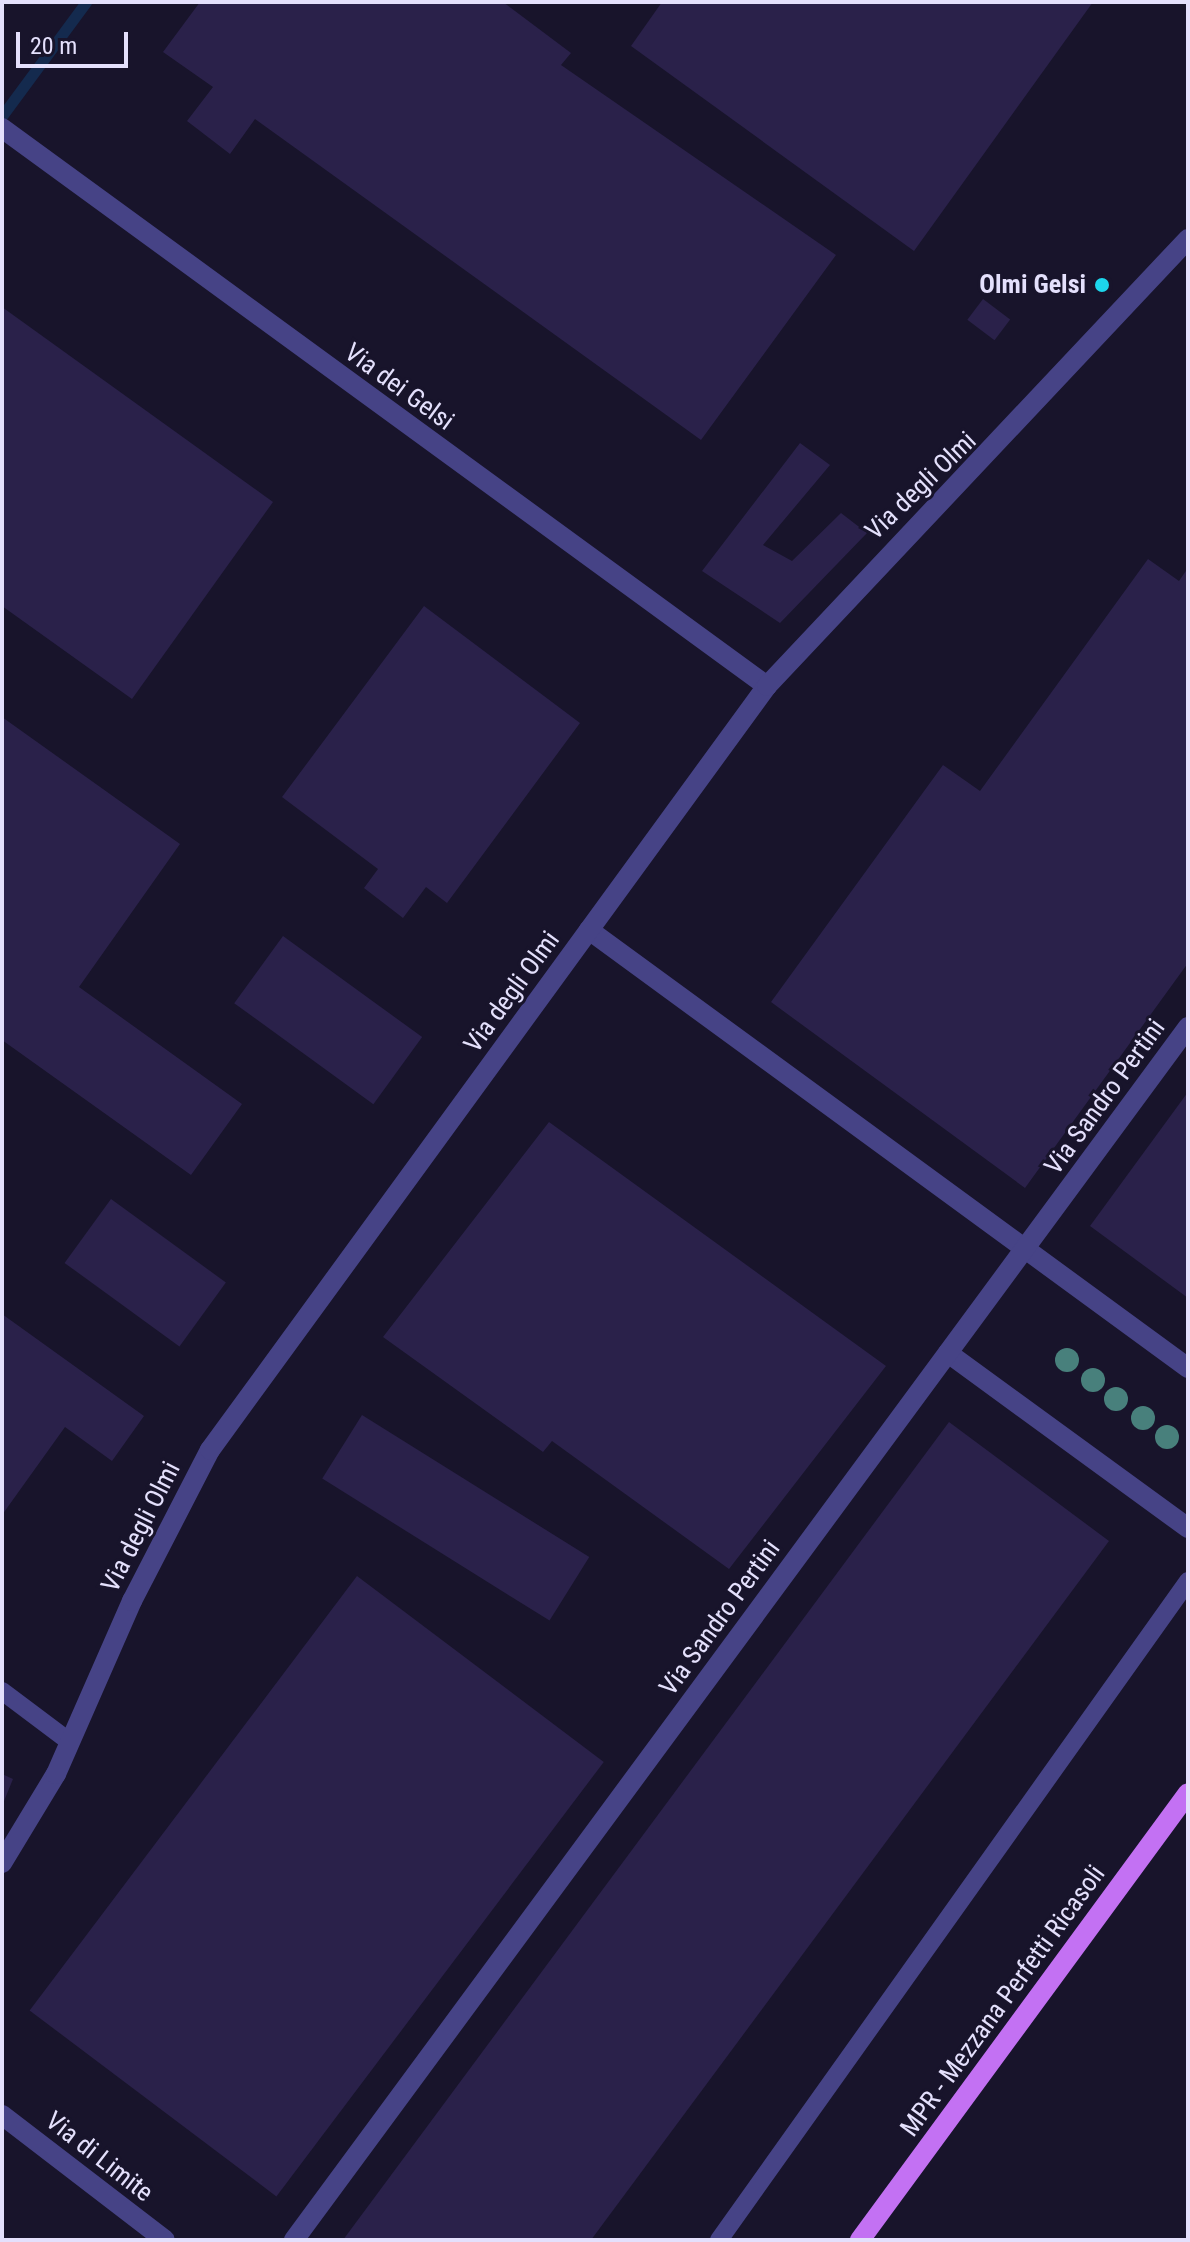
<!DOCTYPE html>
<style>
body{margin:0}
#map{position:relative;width:1190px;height:2242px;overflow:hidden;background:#18142b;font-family:"Roboto Condensed",sans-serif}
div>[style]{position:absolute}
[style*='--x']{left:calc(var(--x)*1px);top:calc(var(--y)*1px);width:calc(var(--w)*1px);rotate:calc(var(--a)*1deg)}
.stream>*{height:11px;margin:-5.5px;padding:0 5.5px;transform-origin:5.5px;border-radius:5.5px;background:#142a4e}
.building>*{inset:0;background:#2a214a;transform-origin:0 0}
.lane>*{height:18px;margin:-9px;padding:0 9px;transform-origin:9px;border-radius:9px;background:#464386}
.street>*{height:20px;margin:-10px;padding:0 10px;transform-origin:10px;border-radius:10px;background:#464386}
.primary>*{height:20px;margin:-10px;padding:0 10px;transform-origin:10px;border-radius:10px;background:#c371f3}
.trees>*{width:24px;height:24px;margin:-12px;border-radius:50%;background:#48807c}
.dots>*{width:22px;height:22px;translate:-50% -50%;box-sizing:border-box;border:4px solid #18142b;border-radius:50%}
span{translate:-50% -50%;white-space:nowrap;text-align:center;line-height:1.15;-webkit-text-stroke:6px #18142b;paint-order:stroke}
.poi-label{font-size:26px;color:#e4e0fc;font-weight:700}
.right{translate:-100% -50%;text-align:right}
.street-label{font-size:26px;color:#e4e0fc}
.frame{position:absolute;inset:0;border:4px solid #e4e0fc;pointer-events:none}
.scale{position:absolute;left:16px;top:32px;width:112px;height:36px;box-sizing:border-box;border:4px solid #e4e0fc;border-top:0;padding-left:10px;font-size:24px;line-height:28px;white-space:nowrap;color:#e4e0fc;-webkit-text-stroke:6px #18142b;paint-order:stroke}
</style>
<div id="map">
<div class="stream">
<i style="--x:2;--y:116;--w:142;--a:-53.6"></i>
</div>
<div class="building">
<i style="clip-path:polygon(200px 2px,503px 2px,571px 53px,561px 65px,836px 255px,701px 440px,255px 119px,230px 154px,187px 121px,213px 87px,163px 52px)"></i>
<i style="clip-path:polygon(662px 2px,1093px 2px,914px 251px,631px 46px)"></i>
<i style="left:983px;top:299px;width:34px;height:26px;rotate:37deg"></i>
<i style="clip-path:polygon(2px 307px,273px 502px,132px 699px,2px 606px)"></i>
<i style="clip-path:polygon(800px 443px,830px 465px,763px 545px,792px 561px,841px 513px,867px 533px,780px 623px,702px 571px)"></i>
<i style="clip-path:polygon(1148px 559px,1179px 581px,1188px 568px,1188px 963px,1025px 1188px,771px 1002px,943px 765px,980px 791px)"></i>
<i style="clip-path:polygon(424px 606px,580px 723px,447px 903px,426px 887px,403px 918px,364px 888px,378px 869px,282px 797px)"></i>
<i style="clip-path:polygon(2px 717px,180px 844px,79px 987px,242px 1104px,191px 1175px,2px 1040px)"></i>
<i style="left:283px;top:936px;width:172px;height:83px;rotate:36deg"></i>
<i style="clip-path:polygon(1188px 1092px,1188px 1298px,1090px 1226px)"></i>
<i style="clip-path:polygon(549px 1122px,886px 1366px,729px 1569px,552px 1441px,543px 1452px,383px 1337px)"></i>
<i style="left:111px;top:1199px;width:142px;height:79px;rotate:36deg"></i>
<i style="clip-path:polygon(2px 1314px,144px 1416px,112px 1461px,65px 1427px,2px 1515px)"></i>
<i style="left:362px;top:1415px;width:268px;height:75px;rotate:32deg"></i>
<i style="clip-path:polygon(949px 1422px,1109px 1541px,591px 2240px,343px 2240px)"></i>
<i style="left:357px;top:1576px;width:309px;height:544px;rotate:37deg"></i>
<i style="clip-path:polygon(2px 1774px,13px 1779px,2px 1806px)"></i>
</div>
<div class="lane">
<i style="--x:2;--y:1691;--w:85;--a:36.9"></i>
<i style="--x:719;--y:2240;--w:809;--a:-54.56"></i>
</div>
<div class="street">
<i style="--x:2;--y:128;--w:947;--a:36.11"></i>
<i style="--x:589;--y:930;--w:742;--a:36.17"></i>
<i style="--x:948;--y:1353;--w:297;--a:36.1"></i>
<i style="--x:2;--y:1863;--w:104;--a:-58.8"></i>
<i style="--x:56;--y:1774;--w:189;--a:-66.3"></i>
<i style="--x:132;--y:1601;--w:170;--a:-62.7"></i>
<i style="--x:210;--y:1450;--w:945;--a:-53.91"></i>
<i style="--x:767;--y:686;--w:614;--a:-46.72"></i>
<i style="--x:2;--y:2115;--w:205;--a:37.5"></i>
<i style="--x:294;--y:2240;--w:1507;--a:-53.61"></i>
</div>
<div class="primary">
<i style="--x:860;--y:2240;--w:554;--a:-53.73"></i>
</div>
<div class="trees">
<i style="left:1067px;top:1360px"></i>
<i style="left:1093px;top:1380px"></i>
<i style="left:1116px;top:1399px"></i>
<i style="left:1143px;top:1418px"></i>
<i style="left:1167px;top:1437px"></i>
</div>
<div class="dots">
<i style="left:1102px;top:285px;background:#1dd6ec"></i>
</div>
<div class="poi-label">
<span class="right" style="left:1086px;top:285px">Olmi Gelsi</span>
</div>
<div class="street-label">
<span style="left:399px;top:387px;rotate:36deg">Via dei Gelsi</span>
<span style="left:921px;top:486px;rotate:-44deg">Via degli Olmi</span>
<span style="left:512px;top:992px;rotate:-54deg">Via degli Olmi</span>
<span style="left:1105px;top:1097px;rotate:-54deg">Via Sandro Pertini</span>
<span style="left:141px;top:1527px;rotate:-63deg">Via degli Olmi</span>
<span style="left:720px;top:1618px;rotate:-54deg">Via Sandro Pertini</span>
<span style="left:1003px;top:2001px;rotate:-54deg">MPR - Mezzana Perfetti Ricasoli</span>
<span style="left:99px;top:2157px;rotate:38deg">Via di Limite</span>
</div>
<div class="frame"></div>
<div class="scale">20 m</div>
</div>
